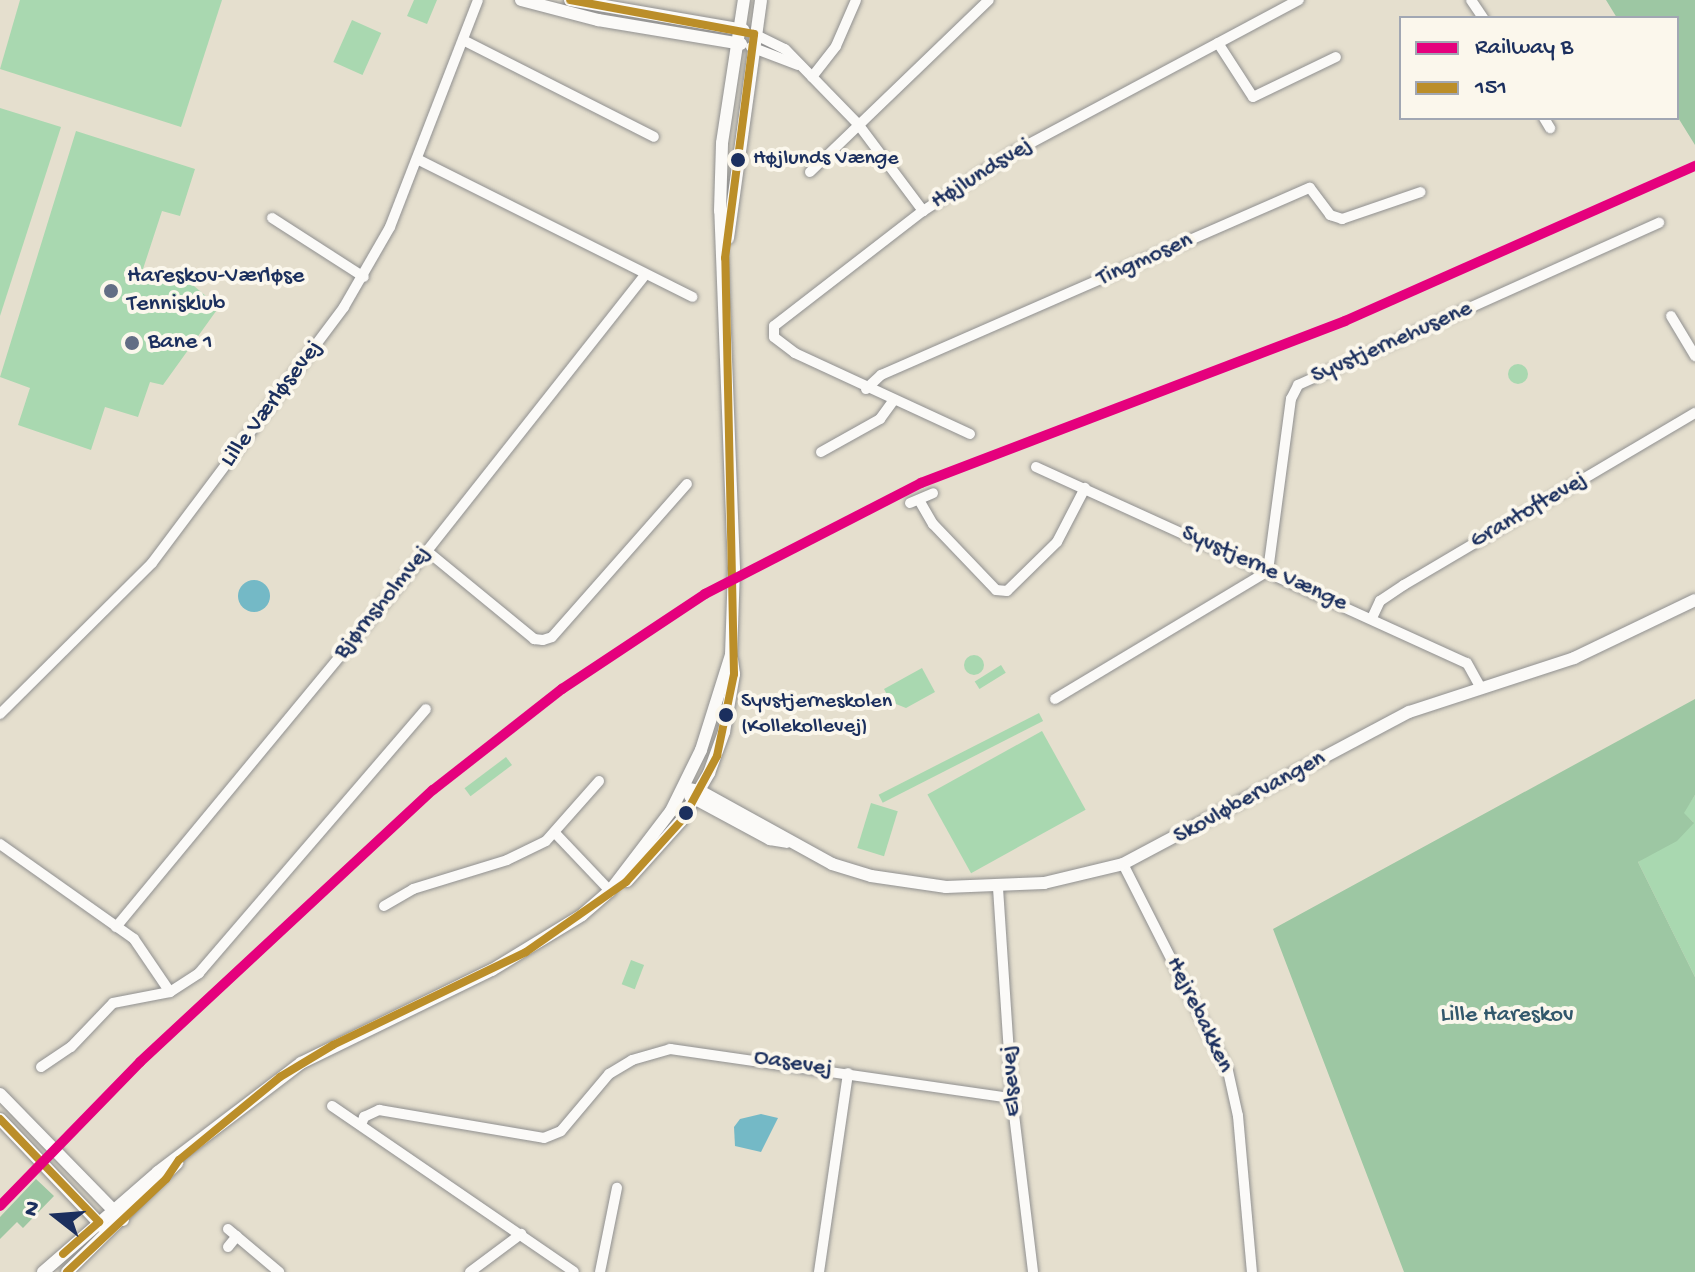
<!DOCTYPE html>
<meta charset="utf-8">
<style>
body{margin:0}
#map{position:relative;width:1695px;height:1272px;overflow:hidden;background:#e5dfce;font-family:"Gochi Hand",sans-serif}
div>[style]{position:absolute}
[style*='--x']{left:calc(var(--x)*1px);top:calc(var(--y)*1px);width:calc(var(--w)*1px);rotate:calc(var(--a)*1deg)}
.green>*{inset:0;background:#a9d8b0;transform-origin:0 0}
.round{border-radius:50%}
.forest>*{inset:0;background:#9dc7a3}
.water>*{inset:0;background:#74b9c6}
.roads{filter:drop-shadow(0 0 2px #909090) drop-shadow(0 0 2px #909090)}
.minor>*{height:10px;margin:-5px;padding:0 5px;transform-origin:5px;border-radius:5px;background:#fbfaf8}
.tertiary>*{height:12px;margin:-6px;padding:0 6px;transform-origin:6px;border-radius:6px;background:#fbfaf8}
.bus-1>*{height:8px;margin:-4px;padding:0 4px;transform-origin:4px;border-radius:4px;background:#bb8e29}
.rail-1>*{height:10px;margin:-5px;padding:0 5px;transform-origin:5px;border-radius:5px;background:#e5007d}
.dots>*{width:22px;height:22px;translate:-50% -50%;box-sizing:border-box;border:4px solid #fbf7ec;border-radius:50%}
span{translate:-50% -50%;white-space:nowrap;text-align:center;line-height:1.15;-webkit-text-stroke:8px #fbf7ec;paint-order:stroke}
.bus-label{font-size:22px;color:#1b2f5e}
.left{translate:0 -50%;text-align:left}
.street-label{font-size:24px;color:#1b2f5e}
.poi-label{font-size:24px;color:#1b2f5e}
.park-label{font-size:24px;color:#32586c}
.legend{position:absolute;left:1399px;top:16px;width:280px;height:104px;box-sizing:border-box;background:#fbf7ec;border:2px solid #a1a7b3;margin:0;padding:10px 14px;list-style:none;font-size:24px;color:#1b2f5e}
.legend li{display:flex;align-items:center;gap:16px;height:40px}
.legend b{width:40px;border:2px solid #a1a7b3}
.north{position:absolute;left:16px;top:1176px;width:80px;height:80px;-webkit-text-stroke:6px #fbf7ec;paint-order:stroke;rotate:287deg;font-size:22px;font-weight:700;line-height:32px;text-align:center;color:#1b2f5e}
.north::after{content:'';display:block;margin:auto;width:28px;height:36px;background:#1b2f5e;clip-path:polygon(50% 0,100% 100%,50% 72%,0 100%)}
</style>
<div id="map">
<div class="green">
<i style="clip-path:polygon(20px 0,222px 0,181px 127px,0 69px)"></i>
<i style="clip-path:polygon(414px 0,437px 0,427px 24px,407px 16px)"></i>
<i style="left:352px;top:20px;width:32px;height:46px;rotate:24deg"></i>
<i style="clip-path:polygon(0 108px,61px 127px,0 316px)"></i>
<i style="clip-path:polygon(76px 131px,195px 169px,180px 216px,162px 211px,143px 269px,194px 286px,219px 307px,163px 385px,150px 382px,138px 417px,105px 407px,91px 450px,18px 425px,30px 388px,0 377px)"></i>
<i class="round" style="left:1508px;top:364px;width:20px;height:20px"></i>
<i class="round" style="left:964px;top:655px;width:20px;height:20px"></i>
<i style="left:1001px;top:665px;width:9px;height:31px;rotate:58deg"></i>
<i style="clip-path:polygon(922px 668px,935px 692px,906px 708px,891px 702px,884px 689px)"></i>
<i style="left:1039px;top:713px;width:9px;height:180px;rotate:63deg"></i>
<i style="left:1042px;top:731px;width:90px;height:131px;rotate:61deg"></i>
<i style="left:506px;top:757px;width:10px;height:52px;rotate:53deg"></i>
<i style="clip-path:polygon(1695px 795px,1695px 977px,1638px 862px,1693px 822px,1683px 813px)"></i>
<i style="left:871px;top:803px;width:28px;height:47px;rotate:17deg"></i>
<i style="left:631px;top:960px;width:14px;height:26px;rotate:21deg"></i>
</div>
<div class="forest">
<i style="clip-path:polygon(1606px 0,1695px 0,1695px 145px,1677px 116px,1677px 18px,1617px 18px)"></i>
<i style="clip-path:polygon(1695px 699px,1695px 795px,1684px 813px,1694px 823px,1677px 841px,1638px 862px,1695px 977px,1695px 1272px,1404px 1272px,1273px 929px)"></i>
<i style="clip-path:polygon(36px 1179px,54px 1196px,23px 1228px,17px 1222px,0 1239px,0 1217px)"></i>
</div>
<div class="water">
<i class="round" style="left:238px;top:580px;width:32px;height:32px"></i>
<i style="clip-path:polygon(761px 1114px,778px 1118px,761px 1152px,735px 1146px,734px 1127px,740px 1119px)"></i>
</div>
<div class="roads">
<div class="minor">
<i style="--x:1471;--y:0;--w:22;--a:56"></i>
<i style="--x:754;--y:34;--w:34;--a:26"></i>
<i style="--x:785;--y:49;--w:105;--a:45.8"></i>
<i style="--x:858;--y:124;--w:109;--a:53.2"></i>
<i style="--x:463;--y:40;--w:214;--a:26.9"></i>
<i style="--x:1218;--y:43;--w:64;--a:57.1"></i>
<i style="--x:1253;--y:97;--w:92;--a:-25.7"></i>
<i style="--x:751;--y:47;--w:50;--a:21"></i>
<i style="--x:812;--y:77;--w:39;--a:-52"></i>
<i style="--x:836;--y:46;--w:50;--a:-66.5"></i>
<i style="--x:1544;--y:118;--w:12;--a:59"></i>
<i style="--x:417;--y:159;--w:308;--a:26.6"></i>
<i style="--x:810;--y:172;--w:248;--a:-43.9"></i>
<i style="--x:272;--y:218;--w:109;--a:32.7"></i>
<i style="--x:1671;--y:316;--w:47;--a:59"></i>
<i style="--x:866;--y:389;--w:21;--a:-43"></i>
<i style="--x:881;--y:375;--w:468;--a:-23.6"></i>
<i style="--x:1310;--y:188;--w:34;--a:53"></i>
<i style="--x:1330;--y:215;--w:13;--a:18"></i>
<i style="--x:1342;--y:219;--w:83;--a:-18.9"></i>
<i style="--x:970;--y:434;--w:193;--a:-155.2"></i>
<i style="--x:795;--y:353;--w:26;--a:-143"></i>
<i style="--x:774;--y:337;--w:11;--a:-90"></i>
<i style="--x:774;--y:326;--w:188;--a:-37.7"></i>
<i style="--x:923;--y:211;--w:108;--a:-33"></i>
<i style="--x:1014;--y:152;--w:323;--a:-28.1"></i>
<i style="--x:821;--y:452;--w:68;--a:-29.2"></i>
<i style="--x:880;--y:419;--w:22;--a:-54"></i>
<i style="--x:1036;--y:467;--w:473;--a:24.5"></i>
<i style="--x:1467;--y:663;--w:26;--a:61"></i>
<i style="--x:919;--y:500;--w:28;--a:60"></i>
<i style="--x:933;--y:524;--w:91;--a:46.3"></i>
<i style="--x:996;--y:590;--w:11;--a:5"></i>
<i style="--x:1007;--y:591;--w:70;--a:-44.4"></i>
<i style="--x:1057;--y:542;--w:61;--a:-62.6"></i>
<i style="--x:910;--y:503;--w:25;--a:-23"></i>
<i style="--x:427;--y:551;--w:139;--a:39.4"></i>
<i style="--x:534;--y:639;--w:9;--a:6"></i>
<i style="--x:543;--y:640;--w:9;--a:-18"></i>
<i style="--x:552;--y:637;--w:204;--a:-48.6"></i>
<i style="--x:1372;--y:618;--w:19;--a:-65"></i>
<i style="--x:1380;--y:601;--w:29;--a:-34"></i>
<i style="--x:1404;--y:585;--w:338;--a:-30.6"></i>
<i style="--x:1055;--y:699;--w:249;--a:-31"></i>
<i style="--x:1268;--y:571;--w:174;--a:-82.4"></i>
<i style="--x:1291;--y:399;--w:16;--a:-63"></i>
<i style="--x:1298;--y:385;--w:396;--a:-24.2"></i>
<i style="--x:0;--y:714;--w:214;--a:-44.8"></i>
<i style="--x:152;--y:563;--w:320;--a:-53.1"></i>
<i style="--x:344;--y:307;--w:92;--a:-60.1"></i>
<i style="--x:390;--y:227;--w:243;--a:-68.8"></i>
<i style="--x:556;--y:834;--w:79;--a:46.5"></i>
<i style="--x:0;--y:844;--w:164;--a:35.3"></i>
<i style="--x:134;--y:939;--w:64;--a:55.8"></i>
<i style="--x:1123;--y:864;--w:232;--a:63.1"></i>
<i style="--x:1228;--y:1071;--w:46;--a:77.5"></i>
<i style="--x:1238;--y:1116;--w:157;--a:84.9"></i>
<i style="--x:998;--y:888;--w:210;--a:86.2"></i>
<i style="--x:1012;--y:1098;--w:175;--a:83.1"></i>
<i style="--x:384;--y:906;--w:34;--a:-30"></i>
<i style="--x:413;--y:889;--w:98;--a:-17.1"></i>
<i style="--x:507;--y:860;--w:43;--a:-26"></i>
<i style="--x:546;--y:841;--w:80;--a:-48.5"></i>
<i style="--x:116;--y:927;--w:488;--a:-50.4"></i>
<i style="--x:427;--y:551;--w:352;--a:-51.7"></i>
<i style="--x:41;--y:1067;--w:36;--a:-34"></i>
<i style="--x:71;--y:1047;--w:61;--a:-46.3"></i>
<i style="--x:113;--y:1003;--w:58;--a:-10.9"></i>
<i style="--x:170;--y:992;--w:35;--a:-33"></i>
<i style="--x:199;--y:973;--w:348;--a:-49.3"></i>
<i style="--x:332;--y:1106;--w:293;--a:34.4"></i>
<i style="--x:361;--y:1125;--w:9;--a:-69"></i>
<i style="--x:364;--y:1117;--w:17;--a:-25"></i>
<i style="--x:379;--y:1110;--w:167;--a:9.6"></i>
<i style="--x:544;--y:1138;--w:18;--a:-22"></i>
<i style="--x:561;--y:1131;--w:75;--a:-49.9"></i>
<i style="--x:609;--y:1074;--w:27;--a:-31"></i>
<i style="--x:632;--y:1060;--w:40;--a:-16"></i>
<i style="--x:670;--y:1049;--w:345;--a:8.2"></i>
<i style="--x:228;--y:1229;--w:67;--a:40.1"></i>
<i style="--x:228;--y:1247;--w:14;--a:-51"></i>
<i style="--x:470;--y:1272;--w:64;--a:-36.7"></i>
<i style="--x:600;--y:1272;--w:86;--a:-78.6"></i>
<i style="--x:819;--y:1272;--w:201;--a:-81.7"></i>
</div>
<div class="tertiary">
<i style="--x:521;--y:0;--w:80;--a:14.6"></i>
<i style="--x:598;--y:20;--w:145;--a:9.5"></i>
<i style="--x:570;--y:0;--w:176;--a:9.8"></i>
<i style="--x:728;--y:238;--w:240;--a:-82.1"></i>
<i style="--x:684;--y:788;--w:16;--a:11"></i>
<i style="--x:700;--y:791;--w:151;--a:28.9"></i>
<i style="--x:832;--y:864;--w:41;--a:17.1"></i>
<i style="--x:871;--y:876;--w:76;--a:8.3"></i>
<i style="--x:946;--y:887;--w:98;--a:-2.3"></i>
<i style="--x:1044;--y:883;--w:81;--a:-13.5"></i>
<i style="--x:1123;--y:864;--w:324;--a:-28"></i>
<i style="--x:1409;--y:712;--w:174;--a:-18.1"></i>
<i style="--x:1574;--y:658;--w:134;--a:-25.6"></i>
<i style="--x:690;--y:796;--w:91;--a:28.3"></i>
<i style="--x:770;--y:839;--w:17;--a:10"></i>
<i style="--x:627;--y:881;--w:81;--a:-48"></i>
<i style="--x:681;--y:821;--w:56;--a:-59.7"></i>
<i style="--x:709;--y:773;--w:44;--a:-69.9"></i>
<i style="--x:724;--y:732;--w:59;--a:-80.2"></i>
<i style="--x:734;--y:674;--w:14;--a:-98"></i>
<i style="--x:0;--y:1094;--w:176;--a:45.7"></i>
<i style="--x:0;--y:1119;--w:149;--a:46.4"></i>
<i style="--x:43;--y:1272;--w:152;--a:-41"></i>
<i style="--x:158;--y:1172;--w:180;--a:-37.3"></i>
<i style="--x:301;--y:1063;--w:212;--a:-26"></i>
<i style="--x:492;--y:970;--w:105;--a:-31.4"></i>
<i style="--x:582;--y:915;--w:37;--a:-41"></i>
<i style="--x:610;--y:891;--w:101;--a:-52.7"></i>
<i style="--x:671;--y:811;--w:68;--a:-63.8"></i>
<i style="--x:701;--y:750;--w:100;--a:-72.5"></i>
<i style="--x:731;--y:655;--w:87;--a:-88"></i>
<i style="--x:734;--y:568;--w:357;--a:-92.2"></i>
<i style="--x:720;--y:211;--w:68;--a:-88.3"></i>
<i style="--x:722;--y:143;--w:145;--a:-81.3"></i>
<i style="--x:67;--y:1272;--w:155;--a:-44.7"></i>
</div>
</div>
<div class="bus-1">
<i style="--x:0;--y:1119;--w:143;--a:46.1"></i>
<i style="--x:99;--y:1222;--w:48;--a:138.4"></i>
<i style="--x:67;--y:1272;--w:136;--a:-43.2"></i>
<i style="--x:166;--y:1179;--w:23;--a:-56"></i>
<i style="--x:179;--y:1160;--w:131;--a:-39.4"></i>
<i style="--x:280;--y:1077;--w:62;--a:-31.1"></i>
<i style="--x:333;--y:1045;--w:214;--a:-25.7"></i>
<i style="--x:526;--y:952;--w:122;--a:-35"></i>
<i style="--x:626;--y:882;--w:85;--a:-47.9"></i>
<i style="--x:683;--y:819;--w:72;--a:-61.6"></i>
<i style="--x:717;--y:756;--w:84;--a:-78.3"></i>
<i style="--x:734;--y:674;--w:416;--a:-91.2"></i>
<i style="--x:725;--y:258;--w:226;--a:-82.6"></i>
<i style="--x:754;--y:34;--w:187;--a:-169.5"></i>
</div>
<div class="rail-1">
<i style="--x:0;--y:1206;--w:201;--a:-45.8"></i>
<i style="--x:140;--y:1062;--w:400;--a:-42.9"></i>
<i style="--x:433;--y:790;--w:164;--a:-38.1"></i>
<i style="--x:562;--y:689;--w:172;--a:-33.6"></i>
<i style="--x:705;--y:594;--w:243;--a:-27.2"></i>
<i style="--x:921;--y:483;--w:454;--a:-20.9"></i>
<i style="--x:1345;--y:321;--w:383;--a:-23.9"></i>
</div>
<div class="dots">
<i style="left:738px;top:160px;background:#1b2f5e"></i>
<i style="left:111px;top:291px;background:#626d85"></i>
<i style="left:132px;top:343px;background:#626d85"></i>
<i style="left:726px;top:715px;background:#1b2f5e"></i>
<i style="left:686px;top:813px;background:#1b2f5e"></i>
</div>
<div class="bus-label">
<span class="left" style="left:753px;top:160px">Højlunds Vænge</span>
<span class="left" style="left:741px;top:715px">Syvstjerneskolen<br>(Kollekollevej)</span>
</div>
<div class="street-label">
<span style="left:982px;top:174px;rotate:-32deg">Højlundsvej</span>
<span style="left:1145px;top:260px;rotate:-24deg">Tingmosen</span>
<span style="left:1392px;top:343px;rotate:-24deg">Syvstjernehusene</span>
<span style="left:272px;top:404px;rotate:-53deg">Lille Værløsevej</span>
<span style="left:1529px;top:511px;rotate:-30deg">Grantoftevej</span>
<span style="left:1264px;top:569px;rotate:24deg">Syvstjerne Vænge</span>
<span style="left:383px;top:603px;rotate:-51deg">Bjørnsholmvej</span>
<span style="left:1250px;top:798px;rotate:-29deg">Skovløbervangen</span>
<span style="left:1199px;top:1015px;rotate:64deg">Hejrebakken</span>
<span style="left:793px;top:1064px;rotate:9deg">Oasevej</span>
<span style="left:1012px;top:1081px;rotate:-94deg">Elsevej</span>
</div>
<div class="poi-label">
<span class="left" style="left:127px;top:291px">Hareskov-Værløse<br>Tennisklub</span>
<span class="left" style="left:148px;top:343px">Bane 1</span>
</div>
<div class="park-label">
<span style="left:1507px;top:1016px">Lille Hareskov</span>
</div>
<ul class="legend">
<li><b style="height:10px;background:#e5007d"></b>Railway B</li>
<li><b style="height:10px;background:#bb8e29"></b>151</li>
</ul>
<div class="north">N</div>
</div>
